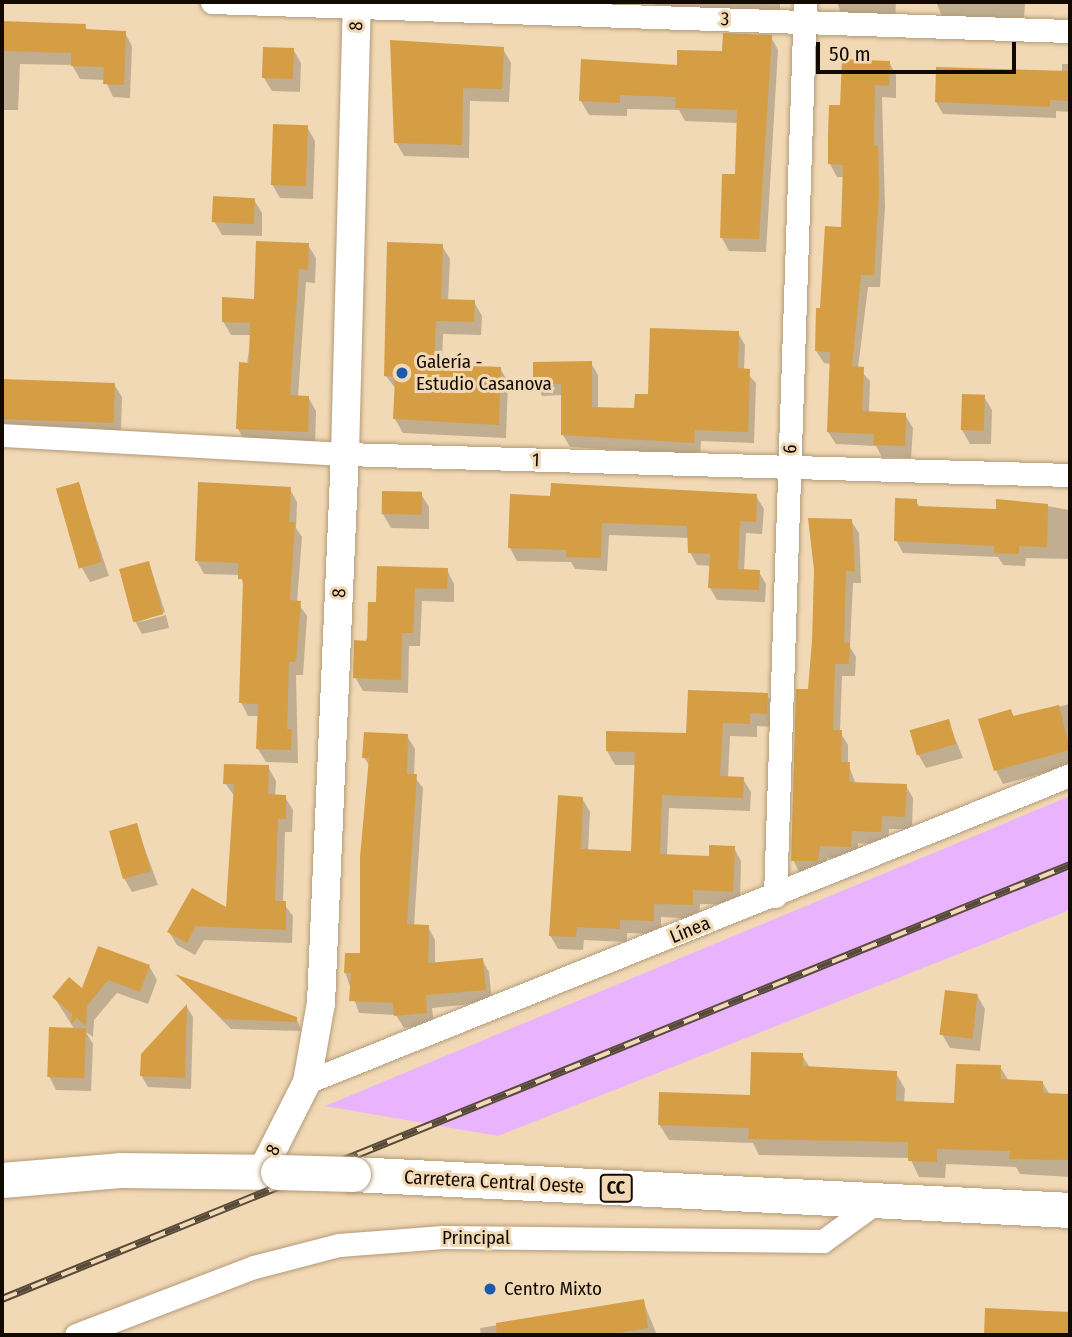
<!DOCTYPE html>
<meta charset="utf-8">
<style>
body{margin:0}
#map{position:relative;width:1072px;height:1337px;overflow:hidden;background:#f2d9b5;font-family:"Fira Sans Condensed",sans-serif}
div>[style]{position:absolute}
[style*='--x']{left:calc(var(--x)*1px);top:calc(var(--y)*1px);width:calc(var(--w)*1px);rotate:calc(var(--a)*1deg)}
.green>*{inset:0;background:#e9b4fd}
.shadow>*{inset:0;background:#0003}
.building>*{inset:0;background:#d59e44;transform-origin:0 0}
.roads{filter:drop-shadow(0 0 2px #b39b79) drop-shadow(0 0 2px #b39b79)}
.minor>*{height:23px;margin:-11.5px;padding:0 11.5px;transform-origin:11.5px;border-radius:11.5px;background:#fff}
.tertiary>*{height:28px;margin:-14px;padding:0 14px;transform-origin:14px;border-radius:14px;background:#fff}
.primary>*{height:35px;margin:-17.5px;padding:0 17.5px;transform-origin:17.5px;border-radius:17.5px;background:#fff}
.rail>*{height:8px;margin-top:-4px;transform-origin:0;background:repeating-linear-gradient(90deg,#f2d9b5 0 16px,#574a38 0 32px);box-sizing:border-box;border-block:2px solid #574a38}
.bridges{filter:drop-shadow(0 0 2px #b39b79) drop-shadow(0 0 2px #b39b79)}
.primary-bridge>*{height:35px;margin:-17.5px;padding:0 17.5px;transform-origin:17.5px;border-radius:17.5px;background:#fff}
.dots>*{width:19px;height:19px;translate:-50% -50%;box-sizing:border-box;border:4px solid #f2d9b5;border-radius:50%}
span{translate:-50% -50%;white-space:nowrap;text-align:center;line-height:1.15;-webkit-text-stroke:6px #f2d9b5;paint-order:stroke}
.shield-label span{padding:2px 5px;background:#f2d9b5;border:2px solid;border-radius:5px;-webkit-text-stroke-width:0}
.shield-label{font-size:18px;color:#120a01;font-weight:700}
.street-label{font-size:19px;color:#120a01}
.poi-label{font-size:19px;color:#120a01}
.left{translate:0 -50%;text-align:left}
.frame{position:absolute;inset:0;border:4px solid #120a01;pointer-events:none}
.scale{position:absolute;left:816px;top:42px;width:200px;height:32px;box-sizing:border-box;border:4px solid #120a01;border-top:0;padding-left:9px;font-size:21px;line-height:24px;white-space:nowrap;color:#120a01;-webkit-text-stroke:5px #f2d9b5;paint-order:stroke}
</style>
<div id="map">
<div class="green">
<i style="clip-path:polygon(1070px 796px,1070px 910px,498px 1136px,325px 1106px)"></i>
</div>
<div class="shadow">
<i style="clip-path:polygon(653px 2px,780px 2px,780px 20px,661px 16px)"></i>
<i style="clip-path:polygon(837px 2px,896px 2px,895px 23px,844px 21px)"></i>
<i style="clip-path:polygon(936px 2px,1025px 2px,1024px 20px,944px 21px)"></i>
<i style="clip-path:polygon(2px 22px,85px 26px,88px 31px,125px 33px,132px 46px,130px 98px,113px 97px,105px 80px,80px 79px,72px 65px,20px 64px,18px 110px,3px 110px,4px 208px,2px 208px)"></i>
<i style="clip-path:polygon(771px 37px,778px 50px,766px 252px,729px 251px,722px 238px,737px 176px,738px 123px,685px 121px,679px 110px,627px 109px,627px 116px,589px 115px,581px 101px)"></i>
<i style="clip-path:polygon(293px 49px,301px 63px,300px 92px,272px 91px,264px 78px)"></i>
<i style="clip-path:polygon(503px 49px,511px 63px,509px 102px,470px 101px,469px 158px,404px 156px,396px 142px)"></i>
<i style="clip-path:polygon(889px 62px,896px 75px,896px 98px,882px 97px,885px 207px,880px 287px,868px 287px,858px 368px,870px 381px,869px 413px,905px 415px,913px 428px,911px 458px,882px 457px,876px 446px,836px 444px,828px 432px,831px 364px,824px 363px,816px 351px,842px 228px,844px 177px,837px 177px,830px 164px,841px 107px)"></i>
<i style="clip-path:polygon(1062px 64px,1070px 64px,1070px 112px,1056px 111px,1056px 118px,943px 114px,936px 102px,1062px 72px)"></i>
<i style="clip-path:polygon(307px 127px,315px 141px,313px 199px,280px 198px,272px 184px)"></i>
<i style="clip-path:polygon(254px 200px,262px 213px,262px 236px,222px 235px,214px 221px)"></i>
<i style="clip-path:polygon(308px 245px,316px 258px,315px 283px,306px 282px,298px 397px,308px 397px,316px 411px,315px 445px,246px 443px,238px 429px,251px 335px,231px 335px,223px 321px,255px 300px)"></i>
<i style="clip-path:polygon(442px 246px,450px 259px,448px 301px,474px 302px,482px 316px,481px 335px,443px 334px,442px 366px,500px 368px,508px 382px,506px 438px,403px 433px,395px 419px,396px 389px,386px 376px)"></i>
<i style="clip-path:polygon(2px 254px,3px 256px,2px 281px)"></i>
<i style="clip-path:polygon(738px 333px,745px 345px,744px 370px,756px 383px,754px 443px,701px 441px,700px 455px,570px 447px,563px 435px,563px 395px,542px 396px,535px 384px,591px 363px,598px 375px,598px 409px,636px 410px)"></i>
<i style="clip-path:polygon(2px 379px,35px 384px,114px 384px,122px 397px,121px 432px,2px 429px)"></i>
<i style="clip-path:polygon(984px 397px,992px 410px,991px 444px,970px 444px,962px 430px)"></i>
<i style="clip-path:polygon(78px 484px,109px 576px,90px 582px,82px 568px)"></i>
<i style="clip-path:polygon(289px 488px,297px 502px,296px 528px,302px 537px,297px 602px,307px 616px,303px 675px,296px 675px,298px 763px,266px 762px,258px 749px,259px 716px,248px 716px,241px 702px,244px 586px,240px 575px,204px 574px,197px 561px)"></i>
<i style="clip-path:polygon(421px 494px,429px 507px,429px 529px,391px 528px,383px 514px)"></i>
<i style="clip-path:polygon(512px 496px,756px 496px,764px 509px,762px 534px,746px 533px,744px 571px,759px 572px,766px 584px,765px 602px,717px 600px,710px 588px,711px 566px,697px 565px,690px 552px,690px 538px,609px 535px,607px 571px,575px 569px,571px 562px,517px 561px,510px 548px)"></i>
<i style="clip-path:polygon(916px 501px,920px 508px,997px 511px,1047px 506px,1070px 510px,1070px 559px,1026px 558px,1025px 566px,1003px 565px,998px 557px,903px 553px,896px 540px)"></i>
<i style="clip-path:polygon(851px 521px,859px 533px,861px 583px,853px 583px,850px 647px,856px 657px,855px 676px,842px 676px,840px 732px,848px 745px,848px 764px,856px 784px,906px 786px,913px 798px,912px 829px,889px 829px,888px 845px,858px 843px,858px 860px,827px 858px,824px 874px,800px 873px,793px 860px,809px 691px)"></i>
<i style="clip-path:polygon(149px 563px,165px 612px,136px 623px,166px 615px,169px 628px,142px 634px,135px 621px,122px 570px)"></i>
<i style="clip-path:polygon(447px 570px,454px 584px,454px 602px,422px 601px,420px 646px,409px 646px,408px 693px,363px 691px,355px 677px,377px 604px)"></i>
<i style="clip-path:polygon(767px 695px,775px 708px,774px 727px,757px 726px,757px 737px,730px 736px,728px 778px,743px 779px,751px 792px,750px 811px,669px 808px,667px 856px,711px 858px,734px 848px,741px 861px,740px 905px,700px 904px,699px 919px,661px 917px,661px 934px,627px 933px,627px 942px,584px 940px,583px 950px,558px 949px,550px 935px,582px 798px,590px 812px,588px 851px,633px 852px,637px 765px,615px 765px,607px 751px,688px 735px)"></i>
<i style="clip-path:polygon(1070px 704px,1070px 766px,1003px 784px,996px 770px,1011px 711px,1014px 717px)"></i>
<i style="clip-path:polygon(948px 721px,963px 758px,926px 768px,918px 754px)"></i>
<i style="clip-path:polygon(407px 736px,415px 749px,414px 776px,423px 788px,414px 926px,428px 927px,435px 940px,435px 964px,482px 960px,489px 972px,492px 1002px,432px 1008px,434px 1025px,404px 1028px,396px 1015px,359px 1013px,345px 972px,361px 955px,370px 767px,364px 757px)"></i>
<i style="clip-path:polygon(268px 767px,276px 781px,275px 796px,285px 797px,293px 810px,292px 832px,285px 832px,283px 903px,293px 916px,292px 943px,204px 940px,195px 955px,177px 945px,169px 932px,227px 910px,235px 797px,225px 783px)"></i>
<i style="clip-path:polygon(136px 825px,158px 885px,132px 892px,124px 878px)"></i>
<i style="clip-path:polygon(99px 949px,149px 966px,157px 980px,148px 1004px,117px 993px,94px 1020px,93px 1037px,86px 1032px,93px 1044px,91px 1091px,56px 1090px,49px 1076px,75px 1030px,54px 997px,83px 991px)"></i>
<i style="clip-path:polygon(179px 977px,296px 1018px,302px 1031px,231px 1029px)"></i>
<i style="clip-path:polygon(977px 995px,985px 1009px,980px 1051px,950px 1048px,942px 1034px)"></i>
<i style="clip-path:polygon(187px 1007px,193px 1017px,191px 1089px,148px 1087px,141px 1075px)"></i>
<i style="clip-path:polygon(802px 1055px,810px 1068px,896px 1073px,905px 1089px,904px 1103px,956px 1105px,1000px 1067px,1009px 1081px,1042px 1082px,1050px 1095px,1070px 1097px,1070px 1177px,1020px 1174px,1016px 1167px,946px 1164px,945px 1178px,919px 1177px,910px 1158px,759px 1155px,753px 1143px,669px 1140px,659px 1124px,751px 1097px)"></i>
<i style="clip-path:polygon(643px 1301px,657px 1335px,481px 1335px,480px 1328px)"></i>
<i style="clip-path:polygon(987px 1310px,1070px 1314px,1070px 1335px,986px 1335px)"></i>
</div>
<div class="building">
<i style="clip-path:polygon(2px 21px,86px 24px,85px 29px,126px 31px,124px 85px,103px 84px,104px 67px,71px 66px,71px 53px,2px 51px)"></i>
<i style="clip-path:polygon(723px 33px,772px 35px,759px 239px,720px 238px,722px 174px,735px 174px,737px 110px,675px 108px,676px 97px,620px 95px,620px 103px,579px 101px,581px 59px,677px 65px,677px 50px,722px 51px)"></i>
<i style="clip-path:polygon(390px 40px,504px 47px,502px 89px,463px 88px,462px 145px,394px 143px)"></i>
<i style="left:263px;top:47px;width:31px;height:31px;rotate:2deg"></i>
<i style="clip-path:polygon(842px 59px,890px 61px,889px 86px,875px 85px,874px 146px,878px 146px,879px 193px,874px 275px,861px 275px,852px 366px,864px 367px,862px 411px,906px 413px,905px 446px,873px 445px,874px 434px,827px 432px,830px 352px,815px 351px,816px 308px,820px 308px,825px 226px,841px 227px,843px 165px,828px 164px,828px 134px,829px 105px,840px 105px)"></i>
<i style="clip-path:polygon(936px 67px,1070px 71px,1070px 101px,1050px 100px,1050px 107px,935px 102px)"></i>
<i style="left:273px;top:124px;width:35px;height:61px;rotate:2deg"></i>
<i style="left:213px;top:196px;width:42px;height:26px;rotate:3deg"></i>
<i style="clip-path:polygon(256px 241px,309px 243px,308px 270px,299px 269px,290px 395px,309px 396px,308px 432px,236px 429px,239px 362px,249px 363px,250px 323px,222px 322px,222px 297px,254px 299px)"></i>
<i style="clip-path:polygon(387px 242px,443px 244px,441px 299px,475px 300px,474px 322px,436px 321px,434px 364px,501px 367px,499px 425px,393px 419px,395px 377px,384px 376px)"></i>
<i style="clip-path:polygon(650px 328px,739px 331px,738px 368px,750px 369px,748px 432px,695px 430px,694px 443px,561px 435px,561px 384px,533px 384px,533px 362px,592px 361px,592px 407px,634px 408px,635px 394px,648px 394px)"></i>
<i style="left:2px;top:379px;width:113px;height:40px;rotate:2deg"></i>
<i style="left:962px;top:394px;width:23px;height:36px;rotate:2deg"></i>
<i style="left:79px;top:482px;width:83px;height:24px;rotate:74deg"></i>
<i style="clip-path:polygon(198px 482px,291px 487px,289px 522px,295px 522px,290px 600px,301px 601px,296px 662px,289px 662px,287px 729px,292px 729px,291px 750px,256px 749px,258px 704px,239px 703px,243px 579px,238px 579px,238px 563px,195px 561px)"></i>
<i style="clip-path:polygon(551px 483px,757px 494px,756px 522px,740px 521px,738px 569px,760px 570px,759px 590px,708px 588px,710px 554px,688px 553px,687px 526px,602px 523px,601px 558px,566px 557px,566px 550px,508px 548px,510px 494px,550px 496px)"></i>
<i style="left:382px;top:491px;width:40px;height:23px;rotate:1deg"></i>
<i style="clip-path:polygon(895px 498px,917px 499px,917px 506px,996px 509px,996px 499px,1048px 504px,1047px 547px,1019px 546px,1019px 554px,994px 553px,994px 546px,894px 541px)"></i>
<i style="clip-path:polygon(808px 518px,852px 519px,855px 571px,846px 571px,844px 642px,850px 643px,849px 664px,835px 664px,833px 730px,842px 730px,841px 762px,850px 762px,849px 782px,907px 784px,905px 817px,882px 816px,881px 832px,852px 831px,851px 847px,820px 846px,818px 861px,791px 861px,796px 689px,808px 689px,812px 641px,814px 570px)"></i>
<i style="left:149px;top:561px;width:55px;height:31px;rotate:75deg"></i>
<i style="clip-path:polygon(377px 566px,448px 568px,447px 589px,415px 588px,413px 633px,402px 633px,401px 680px,353px 678px,354px 640px,367px 641px,368px 602px,376px 602px)"></i>
<i style="clip-path:polygon(688px 690px,768px 693px,767px 714px,750px 713px,750px 724px,723px 723px,720px 776px,744px 777px,743px 798px,662px 795px,660px 854px,709px 856px,709px 845px,735px 846px,733px 892px,693px 890px,693px 905px,654px 904px,654px 921px,620px 920px,620px 929px,577px 927px,576px 937px,549px 936px,558px 795px,583px 797px,581px 849px,631px 851px,635px 752px,606px 751px,606px 731px,686px 733px)"></i>
<i style="clip-path:polygon(1059px 705px,1070px 750px,994px 771px,978px 719px,1011px 709px,1013px 716px)"></i>
<i style="left:949px;top:719px;width:26px;height:41px;rotate:74deg"></i>
<i style="clip-path:polygon(364px 732px,408px 734px,407px 774px,417px 774px,407px 924px,429px 925px,428px 963px,483px 958px,486px 990px,426px 995px,427px 1013px,394px 1016px,393px 1003px,349px 1001px,351px 973px,344px 973px,345px 953px,360px 953px,360px 857px,369px 758px,362px 758px)"></i>
<i style="clip-path:polygon(224px 764px,269px 765px,268px 794px,286px 795px,286px 819px,278px 819px,275px 901px,286px 901px,286px 930px,196px 926px,187px 943px,167px 932px,192px 888px,226px 907px,234px 784px,223px 784px)"></i>
<i style="left:137px;top:823px;width:50px;height:29px;rotate:74deg"></i>
<i style="clip-path:polygon(98px 946px,150px 965px,140px 992px,108px 980px,87px 1006px,86px 1026px,77px 1018px,71px 1024px,72px 1014px,52px 997px,69px 977px,82px 988px)"></i>
<i style="clip-path:polygon(175px 974px,297px 1017px,297px 1022px,223px 1019px)"></i>
<i style="left:945px;top:990px;width:33px;height:45px;rotate:7deg"></i>
<i style="clip-path:polygon(187px 1004px,185px 1078px,140px 1076px,141px 1054px)"></i>
<i style="left:49px;top:1027px;width:37px;height:50px;rotate:2deg"></i>
<i style="clip-path:polygon(751px 1052px,803px 1053px,803px 1066px,897px 1071px,896px 1101px,954px 1103px,956px 1064px,1001px 1065px,1001px 1079px,1043px 1081px,1043px 1093px,1070px 1094px,1070px 1160px,1009px 1159px,1010px 1151px,937px 1149px,937px 1162px,908px 1161px,908px 1142px,748px 1139px,749px 1128px,658px 1125px,659px 1092px,750px 1095px)"></i>
<i style="clip-path:polygon(644px 1299px,648px 1328px,605px 1335px,497px 1335px,496px 1323px)"></i>
<i style="clip-path:polygon(985px 1308px,1070px 1312px,1070px 1335px,984px 1335px)"></i>
</div>
<div class="roads">
<div class="minor">
<i style="--x:212;--y:2;--w:858;--a:1.94"></i>
<i style="--x:2;--y:435;--w:344;--a:3.2"></i>
<i style="--x:345;--y:454;--w:725;--a:1.66"></i>
<i style="--x:775;--y:896;--w:895;--a:-88.08"></i>
<i style="--x:307;--y:1082;--w:822;--a:-21.92"></i>
<i style="--x:76;--y:1335;--w:191;--a:-20.9"></i>
<i style="--x:254;--y:1267;--w:88;--a:-14.5"></i>
<i style="--x:339;--y:1245;--w:104;--a:-4.4"></i>
<i style="--x:443;--y:1237;--w:380;--a:0.6"></i>
<i style="--x:823;--y:1241;--w:68;--a:-36"></i>
</div>
<div class="tertiary">
<i style="--x:262;--y:1171;--w:100;--a:-63.2"></i>
<i style="--x:307;--y:1082;--w:80;--a:-80"></i>
<i style="--x:321;--y:1003;--w:550;--a:-87.5"></i>
<i style="--x:345;--y:454;--w:452;--a:-88.5"></i>
</div>
<div class="primary">
<i style="--x:353;--y:1174;--w:718;--a:2.87"></i>
<i style="--x:2;--y:1180;--w:118;--a:-4.8"></i>
<i style="--x:120;--y:1170;--w:158;--a:0.7"></i>
</div>
</div>
<div class="rail">
<i style="--x:2;--y:1299;--w:1153;--a:-22.12"></i>
</div>
<div class="bridges">
<div class="primary-bridge">
<i style="--x:278;--y:1172;--w:75;--a:1.5"></i>
</div>
</div>
<div class="dots">
<i style="left:402px;top:373px;background:#1b5bac"></i>
<i style="left:490px;top:1289px;background:#1b5bac"></i>
</div>
<div class="shield-label">
<span style="left:616px;top:1188px">CC</span>
</div>
<div class="street-label">
<span style="left:725px;top:19px;rotate:2deg">3</span>
<span style="left:356px;top:26px;rotate:-88deg">8</span>
<span style="left:790px;top:449px;rotate:-88deg">6</span>
<span style="left:536px;top:460px;rotate:2deg">1</span>
<span style="left:339px;top:593px;rotate:-88deg">8</span>
<span style="left:690px;top:930px;rotate:-22deg">Línea</span>
<span style="left:273px;top:1150px;rotate:-63deg">8</span>
<span style="left:494px;top:1182px;rotate:3deg">Carretera Central Oeste</span>
<span style="left:476px;top:1238px">Principal</span>
</div>
<div class="poi-label">
<span class="left" style="left:416px;top:373px">Galería -<br>Estudio Casanova</span>
<span class="left" style="left:504px;top:1289px">Centro Mixto</span>
</div>
<div class="frame"></div>
<div class="scale">50 m</div>
</div>
